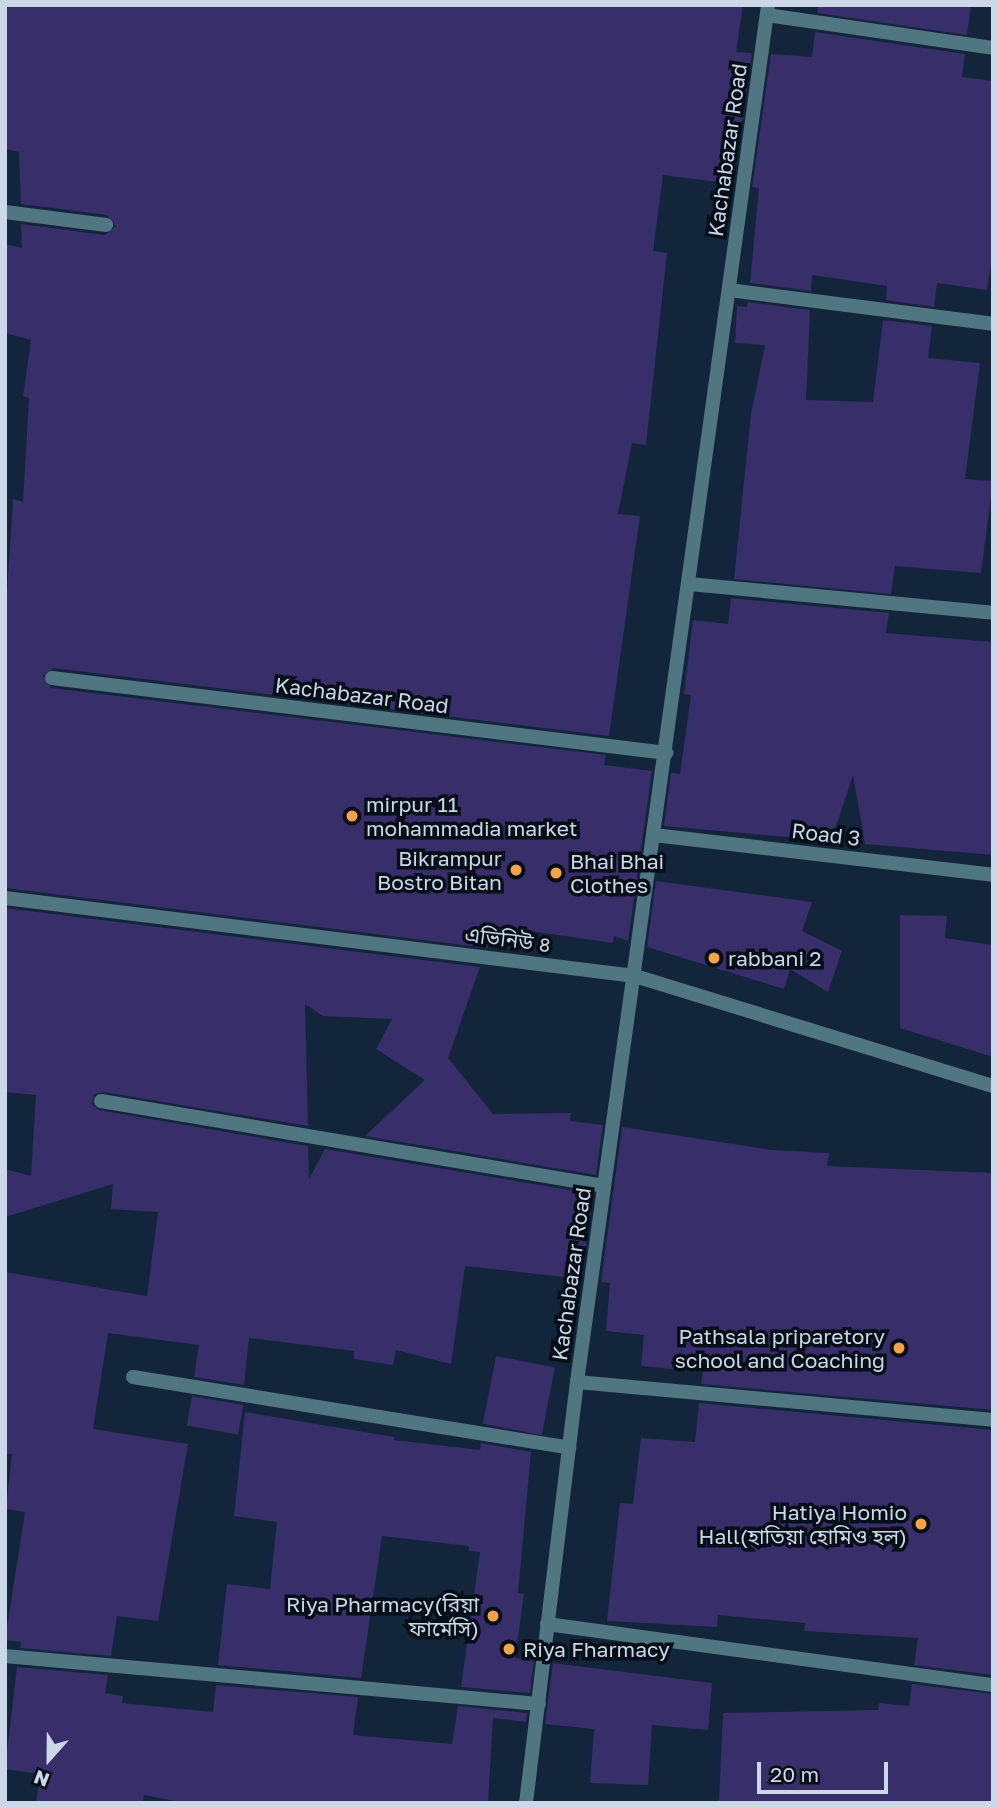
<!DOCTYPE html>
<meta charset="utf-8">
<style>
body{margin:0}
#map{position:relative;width:998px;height:1808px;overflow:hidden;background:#12253b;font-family:"Golos Text","Noto Sans Bengali",sans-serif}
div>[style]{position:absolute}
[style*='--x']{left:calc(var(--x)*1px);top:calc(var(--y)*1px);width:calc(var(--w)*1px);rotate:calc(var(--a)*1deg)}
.building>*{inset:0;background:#382e6a;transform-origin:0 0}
.minor>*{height:14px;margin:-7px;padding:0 7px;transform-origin:7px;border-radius:7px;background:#507681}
.tertiary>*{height:14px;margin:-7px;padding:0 7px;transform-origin:7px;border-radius:7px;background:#507681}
.dots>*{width:19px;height:19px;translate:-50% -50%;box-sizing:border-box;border:4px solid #060e18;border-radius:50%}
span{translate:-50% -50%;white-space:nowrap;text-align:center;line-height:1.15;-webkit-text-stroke:7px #060e18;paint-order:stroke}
.street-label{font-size:21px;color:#ccd8e7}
.poi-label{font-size:21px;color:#ccd8e7}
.left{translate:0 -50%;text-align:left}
.right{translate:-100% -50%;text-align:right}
.frame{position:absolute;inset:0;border:7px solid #ccd8e7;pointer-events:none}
.north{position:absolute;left:14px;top:1724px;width:70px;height:70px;-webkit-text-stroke:5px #060e18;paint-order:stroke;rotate:201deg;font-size:19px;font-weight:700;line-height:28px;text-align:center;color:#ccd8e7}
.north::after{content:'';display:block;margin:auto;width:24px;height:32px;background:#ccd8e7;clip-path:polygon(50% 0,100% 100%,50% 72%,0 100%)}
.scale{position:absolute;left:757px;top:1762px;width:131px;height:32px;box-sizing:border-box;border:4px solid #ccd8e7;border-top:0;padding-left:9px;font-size:21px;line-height:24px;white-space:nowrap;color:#ccd8e7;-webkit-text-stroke:5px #060e18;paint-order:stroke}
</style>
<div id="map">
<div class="building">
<i style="clip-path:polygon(5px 5px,743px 5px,736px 52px,752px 53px,733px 184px,663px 175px,653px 251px,667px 253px,646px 445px,632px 443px,618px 514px,640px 516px,609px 736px,53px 668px,43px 676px,51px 688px,606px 755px,604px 765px,652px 771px,628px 941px,614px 936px,613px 943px,495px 926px,487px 948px,5px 888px,5px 623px,13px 499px,23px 502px,29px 398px,23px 396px,31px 340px,5px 333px,5px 244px,22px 248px,21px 224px,105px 235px,116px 226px,107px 215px,21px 204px,19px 152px,5px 149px)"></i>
<i style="clip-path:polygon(818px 5px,971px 5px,967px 35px,817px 13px)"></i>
<i style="clip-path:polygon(815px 32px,965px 54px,962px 77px,993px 81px,993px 251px,987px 290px,937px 283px,934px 307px,886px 300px,887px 286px,812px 275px,811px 291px,750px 283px,759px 188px,752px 187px,771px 54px,812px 57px)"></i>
<i style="clip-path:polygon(748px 302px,810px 310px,806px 400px,873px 402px,883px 320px,932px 326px,928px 358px,980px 363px,965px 479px,993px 481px,981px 573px,895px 566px,891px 594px,734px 579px,751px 414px,765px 345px,735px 343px,737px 306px,747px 307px)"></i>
<i style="clip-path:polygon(731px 598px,889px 613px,886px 633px,993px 642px,993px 855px,865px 844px,853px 775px,831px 841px,664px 826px,671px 773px,680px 774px,691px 695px,684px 694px,693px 620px,728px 624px)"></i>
<i style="clip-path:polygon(656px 881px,812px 902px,802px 931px,842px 951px,828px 992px,790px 969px,784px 989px,647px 947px)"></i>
<i style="clip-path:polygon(5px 908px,480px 967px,448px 1058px,493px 1114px,571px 1113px,570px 1121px,603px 1125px,596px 1175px,365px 1136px,425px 1080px,376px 1049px,392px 1019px,323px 1016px,305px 1004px,308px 1126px,103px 1092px,94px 1094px,92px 1104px,99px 1110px,308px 1146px,309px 1179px,325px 1149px,593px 1194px,582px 1279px,465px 1266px,451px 1364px,396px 1350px,393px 1365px,354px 1359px,354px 1351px,249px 1338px,244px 1385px,194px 1377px,199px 1345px,108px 1333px,93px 1429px,188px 1444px,158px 1621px,117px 1616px,111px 1656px,20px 1648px,21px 1642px,5px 1640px,25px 1512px,6px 1509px,12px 1454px,5px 1454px,5px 1272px,147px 1296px,158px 1212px,111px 1209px,113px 1184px,5px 1217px,5px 1169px,31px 1176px,36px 1095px,5px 1092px)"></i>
<i style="clip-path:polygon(900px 915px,947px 916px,945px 938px,993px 945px,993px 1057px,900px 1028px)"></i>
<i style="clip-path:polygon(622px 1127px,772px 1150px,829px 1153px,827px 1166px,993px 1173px,993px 1410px,701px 1384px,703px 1372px,641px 1366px,644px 1335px,606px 1331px,610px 1283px,601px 1282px)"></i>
<i style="left:496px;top:1356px;width:60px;height:69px;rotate:11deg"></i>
<i style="left:192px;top:1396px;width:52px;height:30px;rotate:10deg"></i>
<i style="clip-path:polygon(699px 1403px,993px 1430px,993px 1675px,914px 1665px,918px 1638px,804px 1631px,805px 1623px,718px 1615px,717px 1627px,607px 1621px,620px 1503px,633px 1504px,641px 1438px,695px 1442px)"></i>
<i style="clip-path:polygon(245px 1412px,394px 1437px,394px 1440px,480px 1450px,481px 1443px,531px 1452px,518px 1593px,524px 1594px,515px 1658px,534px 1660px,530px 1693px,461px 1687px,480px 1552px,469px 1551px,469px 1546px,382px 1536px,361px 1678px,218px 1665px,227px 1584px,270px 1589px,277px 1522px,234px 1516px)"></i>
<i style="clip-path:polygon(553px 1663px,712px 1683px,708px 1730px,652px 1725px,648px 1785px,590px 1783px,594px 1729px,545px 1724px)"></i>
<i style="clip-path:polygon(17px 1667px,108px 1675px,105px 1693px,123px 1696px,122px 1703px,213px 1712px,216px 1685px,358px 1697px,353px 1735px,452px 1744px,458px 1706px,527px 1713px,526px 1722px,493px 1718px,488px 1803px,186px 1803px,144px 1795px,143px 1803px,36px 1803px,40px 1774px,5px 1769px)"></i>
<i style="clip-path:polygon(912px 1684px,993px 1694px,993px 1803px,719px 1803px,723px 1713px,878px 1710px,879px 1703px,909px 1706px)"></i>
</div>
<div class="minor">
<i style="--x:767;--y:15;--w:228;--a:8.3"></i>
<i style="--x:5;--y:212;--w:102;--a:7.3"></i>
<i style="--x:729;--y:290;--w:266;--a:7.3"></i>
<i style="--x:689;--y:584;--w:305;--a:5.4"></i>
<i style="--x:52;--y:678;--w:619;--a:6.96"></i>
<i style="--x:654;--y:835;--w:341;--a:6.7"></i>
<i style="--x:101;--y:1101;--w:510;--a:9.59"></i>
<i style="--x:133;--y:1377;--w:442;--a:9.2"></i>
<i style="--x:577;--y:1382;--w:418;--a:5.2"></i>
<i style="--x:547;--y:1624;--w:450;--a:7.8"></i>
<i style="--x:5;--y:1656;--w:536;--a:5.14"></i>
<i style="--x:526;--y:1803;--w:424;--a:-83.1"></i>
<i style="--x:577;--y:1382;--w:1390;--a:-82.1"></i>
</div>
<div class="tertiary">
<i style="--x:5;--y:898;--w:635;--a:7.06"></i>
<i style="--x:635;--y:976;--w:375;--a:17.1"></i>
</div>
<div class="dots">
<i style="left:352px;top:816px;background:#f4a444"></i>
<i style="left:516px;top:870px;background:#f4a444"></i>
<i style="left:556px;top:873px;background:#f4a444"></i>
<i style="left:714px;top:958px;background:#f4a444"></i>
<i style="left:899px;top:1348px;background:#f4a444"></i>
<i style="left:921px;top:1524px;background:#f4a444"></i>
<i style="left:493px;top:1616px;background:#f4a444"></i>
<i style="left:509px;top:1649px;background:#f4a444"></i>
</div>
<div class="street-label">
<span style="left:727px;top:150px;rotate:-82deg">Kachabazar Road</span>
<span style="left:362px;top:695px;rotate:7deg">Kachabazar Road</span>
<span style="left:826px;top:834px;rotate:7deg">Road 3</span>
<span style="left:508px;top:939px;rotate:7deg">এভিনিউ ৪</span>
<span style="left:571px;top:1274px;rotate:-82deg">Kachabazar Road</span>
</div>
<div class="poi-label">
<span class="left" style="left:366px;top:816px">mirpur 11<br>mohammadia market</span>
<span class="right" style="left:502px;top:870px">Bikrampur<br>Bostro Bitan</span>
<span class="left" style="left:570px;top:873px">Bhai Bhai<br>Clothes</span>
<span class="left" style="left:728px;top:958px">rabbani 2</span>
<span class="right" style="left:885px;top:1348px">Pathsala priparetory<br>school and Coaching</span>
<span class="right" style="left:907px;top:1524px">Hatiya Homio<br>Hall(হাতিয়া হোমিও হল)</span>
<span class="right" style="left:479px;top:1616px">Riya Pharmacy(রিয়া<br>ফার্মেসি)</span>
<span class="left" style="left:523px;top:1649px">Riya Fharmacy</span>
</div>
<div class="frame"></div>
<div class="north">N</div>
<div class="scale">20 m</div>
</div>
